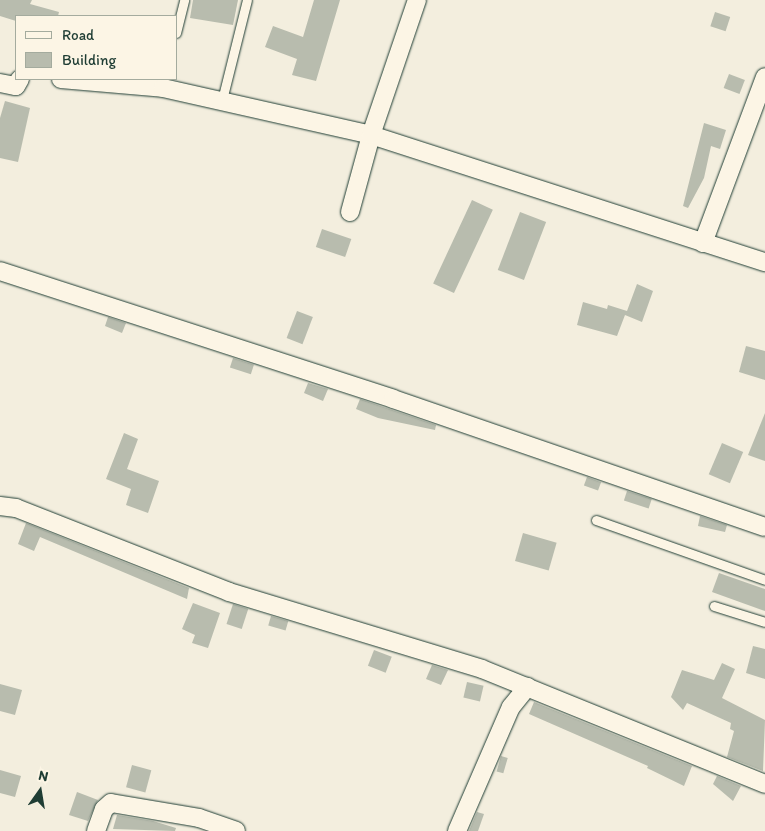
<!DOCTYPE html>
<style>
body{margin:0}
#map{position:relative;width:765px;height:831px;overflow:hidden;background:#f3eede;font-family:Itim,sans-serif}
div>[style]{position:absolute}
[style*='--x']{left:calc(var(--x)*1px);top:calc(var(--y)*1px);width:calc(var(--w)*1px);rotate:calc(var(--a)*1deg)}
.building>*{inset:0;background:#b8bcae;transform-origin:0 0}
.roads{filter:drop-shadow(0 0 1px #1f3d34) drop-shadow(0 0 1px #1f3d34)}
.service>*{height:9px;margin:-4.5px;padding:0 4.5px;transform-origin:4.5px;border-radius:4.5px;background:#fcf5e5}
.minor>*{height:18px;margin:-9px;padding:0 9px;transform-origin:9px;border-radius:9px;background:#fcf5e5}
span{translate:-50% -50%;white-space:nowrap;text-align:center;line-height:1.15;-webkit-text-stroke:4px #fcf5e5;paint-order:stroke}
.legend{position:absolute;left:15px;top:15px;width:162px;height:65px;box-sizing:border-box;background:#fcf5e5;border:1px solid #a4ab9e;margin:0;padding:6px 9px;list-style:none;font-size:15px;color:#1f3d34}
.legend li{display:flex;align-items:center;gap:10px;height:25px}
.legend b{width:25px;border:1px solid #a4ab9e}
.north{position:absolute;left:15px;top:766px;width:50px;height:50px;-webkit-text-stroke:4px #fcf5e5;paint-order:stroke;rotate:13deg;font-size:14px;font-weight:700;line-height:20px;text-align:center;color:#1f3d34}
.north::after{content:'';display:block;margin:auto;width:18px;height:22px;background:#1f3d34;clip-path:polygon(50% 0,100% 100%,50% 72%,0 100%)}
</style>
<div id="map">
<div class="building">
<i style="clip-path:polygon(0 0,32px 0,30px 4px,59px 12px,58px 16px,16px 16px,16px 21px,0 16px)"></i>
<i style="clip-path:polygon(193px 0,238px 0,233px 25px,190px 18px)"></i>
<i style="clip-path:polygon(314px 0,340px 0,316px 81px,292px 75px,297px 59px,265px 47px,273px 26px,303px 37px)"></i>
<i style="left:715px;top:12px;width:16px;height:15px;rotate:18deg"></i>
<i style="left:729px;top:74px;width:17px;height:15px;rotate:21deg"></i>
<i style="clip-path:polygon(5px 101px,30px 108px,18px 162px,0 158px,0 118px)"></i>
<i style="clip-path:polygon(704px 123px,726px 130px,720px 149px,711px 146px,704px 178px,688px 208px,683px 206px)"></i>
<i style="left:472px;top:200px;width:23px;height:92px;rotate:25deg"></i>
<i style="left:520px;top:212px;width:28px;height:62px;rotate:21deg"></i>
<i style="left:322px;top:229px;width:31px;height:19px;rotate:19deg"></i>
<i style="clip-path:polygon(637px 284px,653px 291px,642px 322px,625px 315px,617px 336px,577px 325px,583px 302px,607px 309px,608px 305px,627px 311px)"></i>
<i style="left:297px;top:311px;width:17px;height:29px;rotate:21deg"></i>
<i style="clip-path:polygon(108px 317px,126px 323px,122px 333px,105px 326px)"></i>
<i style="clip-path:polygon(746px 346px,765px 351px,765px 380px,739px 372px)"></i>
<i style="left:233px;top:358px;width:22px;height:10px;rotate:18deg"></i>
<i style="clip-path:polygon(308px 383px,328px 389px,323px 401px,304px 393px)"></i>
<i style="clip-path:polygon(360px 399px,436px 425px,435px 430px,378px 418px,356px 409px)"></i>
<i style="clip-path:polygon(765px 413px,765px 461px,748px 455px)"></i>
<i style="clip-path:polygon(124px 433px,138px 439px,127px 469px,159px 481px,148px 513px,126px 505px,131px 489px,106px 479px)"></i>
<i style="left:722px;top:443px;width:23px;height:34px;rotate:23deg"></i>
<i style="left:587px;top:477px;width:15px;height:9px;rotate:20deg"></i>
<i style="left:627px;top:491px;width:26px;height:10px;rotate:18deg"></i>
<i style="clip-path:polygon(700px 516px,727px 525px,725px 532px,698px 526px)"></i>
<i style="clip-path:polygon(26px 523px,189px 588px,187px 599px,40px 537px,34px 551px,18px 544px)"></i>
<i style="left:523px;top:533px;width:35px;height:29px;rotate:16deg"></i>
<i style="clip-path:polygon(719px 573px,765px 589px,765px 611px,712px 592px)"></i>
<i style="clip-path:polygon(193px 603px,220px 613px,208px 648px,192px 643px,195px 635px,182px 629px)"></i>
<i style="left:233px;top:604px;width:16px;height:21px;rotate:18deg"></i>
<i style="left:271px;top:616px;width:18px;height:10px;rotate:16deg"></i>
<i style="clip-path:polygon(753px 646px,765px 649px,765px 679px,746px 673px)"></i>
<i style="left:374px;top:650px;width:19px;height:17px;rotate:21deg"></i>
<i style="clip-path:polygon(722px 663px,735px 669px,722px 698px,765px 720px,763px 771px,727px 757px,734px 731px,730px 729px,731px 723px,687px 703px,683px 710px,671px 697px,682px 670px,714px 680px)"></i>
<i style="clip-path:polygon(432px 665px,448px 670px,441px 685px,426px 679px)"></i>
<i style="left:467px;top:682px;width:17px;height:16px;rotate:13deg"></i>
<i style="clip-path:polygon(0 684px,22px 690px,15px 715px,0 711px)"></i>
<i style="clip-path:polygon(534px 702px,692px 766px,684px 786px,647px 768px,648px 766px,529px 714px)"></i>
<i style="left:501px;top:756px;width:7px;height:16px;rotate:16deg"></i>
<i style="left:132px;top:765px;width:20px;height:23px;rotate:15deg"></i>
<i style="clip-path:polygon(0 770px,21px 776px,15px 797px,0 793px)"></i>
<i style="clip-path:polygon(717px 776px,741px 786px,733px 801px,713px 784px)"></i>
<i style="clip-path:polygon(77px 792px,98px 800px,88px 821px,69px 815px)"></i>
<i style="clip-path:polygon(477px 812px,484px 814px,478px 831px,469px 831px)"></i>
<i style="clip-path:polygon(117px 815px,153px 821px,176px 828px,175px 831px,113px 829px)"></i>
</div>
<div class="roads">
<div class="service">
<i style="--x:176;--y:33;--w:34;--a:-76"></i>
<i style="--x:222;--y:100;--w:103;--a:-76"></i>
<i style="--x:596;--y:520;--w:179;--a:19.5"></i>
<i style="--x:714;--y:606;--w:53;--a:17.4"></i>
</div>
<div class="minor">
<i style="--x:61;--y:79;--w:102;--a:5"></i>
<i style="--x:163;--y:88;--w:213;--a:12.7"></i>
<i style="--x:371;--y:135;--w:414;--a:17.9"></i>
<i style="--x:0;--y:83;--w:16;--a:11"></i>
<i style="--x:16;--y:86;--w:8;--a:-60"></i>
<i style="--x:350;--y:212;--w:80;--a:-74.7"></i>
<i style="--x:371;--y:135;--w:143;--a:-71.2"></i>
<i style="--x:703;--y:243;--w:177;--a:-69.5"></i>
<i style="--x:0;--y:271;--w:413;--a:18"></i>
<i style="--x:393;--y:399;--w:393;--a:19"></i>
<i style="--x:0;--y:506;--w:16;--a:7"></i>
<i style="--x:16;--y:508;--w:229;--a:21.5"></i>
<i style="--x:229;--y:592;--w:264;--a:16.9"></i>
<i style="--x:482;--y:669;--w:305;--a:22.1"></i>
<i style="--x:96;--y:831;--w:23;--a:-70"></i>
<i style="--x:104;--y:809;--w:9;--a:-41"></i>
<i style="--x:111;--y:803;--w:89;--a:9.7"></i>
<i style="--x:199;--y:818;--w:39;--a:19"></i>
<i style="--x:457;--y:831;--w:135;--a:-66.5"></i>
<i style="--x:511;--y:707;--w:26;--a:-51"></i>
</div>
</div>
<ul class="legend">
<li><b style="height:6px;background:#fcf5e5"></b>Road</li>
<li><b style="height:14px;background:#b8bcae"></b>Building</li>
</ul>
<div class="north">N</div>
</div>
